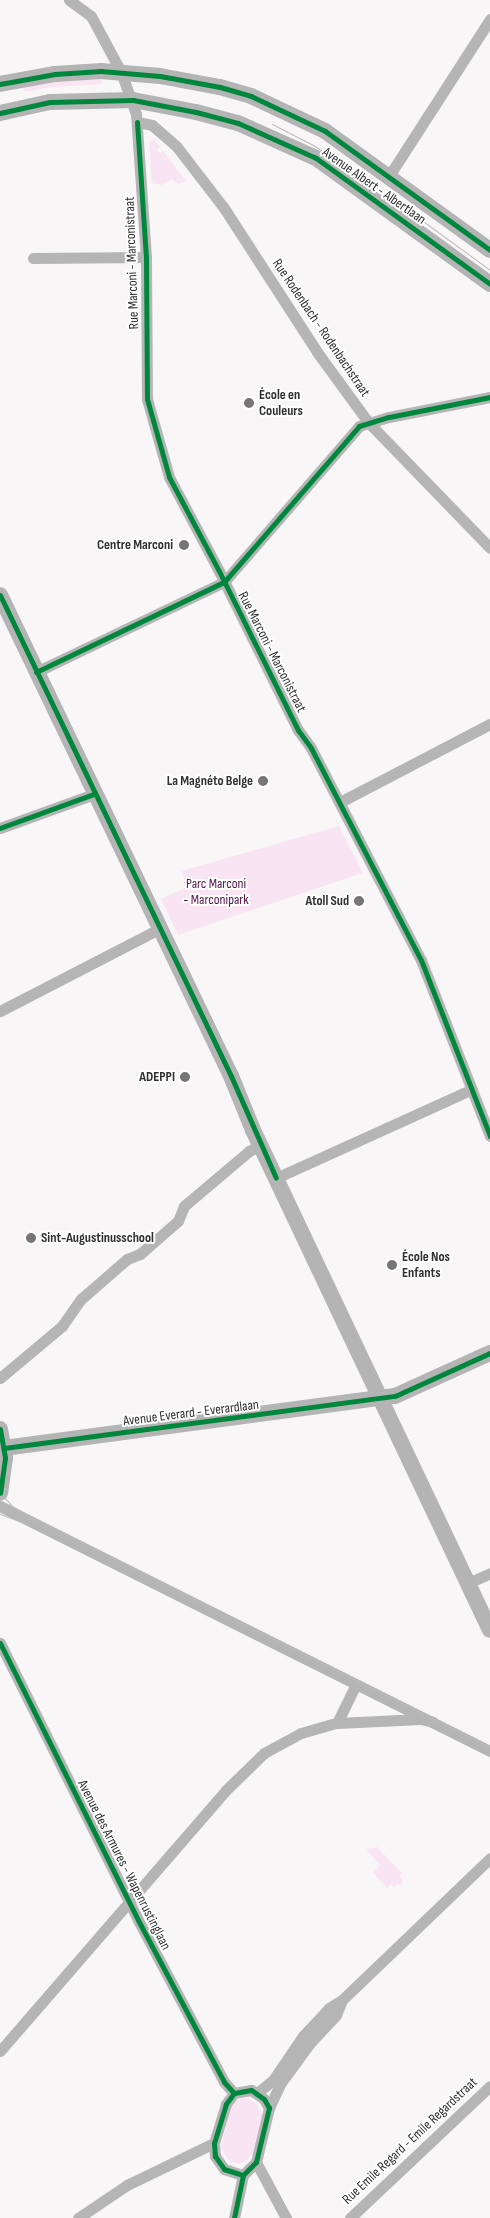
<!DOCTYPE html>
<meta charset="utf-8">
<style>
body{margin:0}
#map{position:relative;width:490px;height:2218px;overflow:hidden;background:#f8f6f7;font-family:"Sofia Sans Condensed",sans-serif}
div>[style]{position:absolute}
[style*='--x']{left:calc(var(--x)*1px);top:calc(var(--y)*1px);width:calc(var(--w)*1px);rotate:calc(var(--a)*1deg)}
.green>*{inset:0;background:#f9e4f3}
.street>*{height:11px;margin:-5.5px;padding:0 5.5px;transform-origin:5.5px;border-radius:5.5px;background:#b5b5b5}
.secondary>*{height:16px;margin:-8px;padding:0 8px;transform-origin:8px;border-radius:8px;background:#b4b4b4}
.tram>*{height:1px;margin:-0.5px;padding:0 0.5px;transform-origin:0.5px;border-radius:0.5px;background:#bbbabb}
.cycleway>*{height:5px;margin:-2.5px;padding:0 2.5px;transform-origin:2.5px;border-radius:2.5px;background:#00873e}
.dots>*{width:14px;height:14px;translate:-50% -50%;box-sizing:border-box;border:2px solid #fff;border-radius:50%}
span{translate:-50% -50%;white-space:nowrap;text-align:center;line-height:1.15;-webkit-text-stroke:4px #fff;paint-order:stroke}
.street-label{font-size:14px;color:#313031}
.poi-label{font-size:14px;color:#313031;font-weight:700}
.left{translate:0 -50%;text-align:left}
.right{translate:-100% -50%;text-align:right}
.park-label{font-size:14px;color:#551549}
</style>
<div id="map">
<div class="green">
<i style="clip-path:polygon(100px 78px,102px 84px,51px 87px,25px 92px,23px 88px,23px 85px)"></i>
<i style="clip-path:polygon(154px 139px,160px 147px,157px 150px,160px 153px,163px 151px,186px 181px,178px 184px,172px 179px,161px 185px,152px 183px,149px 142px)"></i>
<i style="clip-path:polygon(339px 826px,363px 873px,178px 935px,161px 899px,187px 887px,182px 871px)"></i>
<i style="clip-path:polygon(377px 1847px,402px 1873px,400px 1876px,403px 1882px,400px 1886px,398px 1884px,394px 1887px,391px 1884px,387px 1888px,373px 1873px,380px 1865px,366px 1850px)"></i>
<i style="clip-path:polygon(241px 2098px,248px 2098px,258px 2105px,262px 2116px,252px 2154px,245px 2162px,239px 2164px,229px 2161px,221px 2149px,231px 2106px)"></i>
</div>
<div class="street">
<i style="--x:69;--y:0;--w:27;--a:36"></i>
<i style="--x:91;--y:16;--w:64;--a:61.8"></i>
<i style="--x:121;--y:72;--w:45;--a:70.3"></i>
<i style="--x:136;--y:114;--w:143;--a:86"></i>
<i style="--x:146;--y:257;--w:142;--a:89.6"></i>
<i style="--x:147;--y:399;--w:81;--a:74.2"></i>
<i style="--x:169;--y:477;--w:106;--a:62"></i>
<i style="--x:219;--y:571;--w:178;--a:63.6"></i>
<i style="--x:298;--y:730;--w:22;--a:54"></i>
<i style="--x:311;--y:748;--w:239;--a:62.6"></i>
<i style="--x:421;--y:960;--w:189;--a:68.6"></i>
<i style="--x:137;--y:122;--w:15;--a:11"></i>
<i style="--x:152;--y:125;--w:33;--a:41"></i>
<i style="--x:177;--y:147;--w:77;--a:52.4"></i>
<i style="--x:224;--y:208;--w:171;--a:57.1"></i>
<i style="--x:317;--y:352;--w:87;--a:53.9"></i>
<i style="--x:368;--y:422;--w:175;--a:45.9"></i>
<i style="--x:389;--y:176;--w:187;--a:-57.2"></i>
<i style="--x:33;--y:258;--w:113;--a:-0.5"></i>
<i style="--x:36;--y:672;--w:208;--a:-25.6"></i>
<i style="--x:224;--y:582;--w:206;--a:-49.1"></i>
<i style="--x:359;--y:426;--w:31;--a:-17"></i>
<i style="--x:389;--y:417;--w:103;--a:-11.2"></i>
<i style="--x:340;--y:802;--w:169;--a:-27.5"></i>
<i style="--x:0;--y:828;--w:100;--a:-19.9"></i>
<i style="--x:0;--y:1011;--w:179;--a:-27.3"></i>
<i style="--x:276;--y:1178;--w:215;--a:-24.4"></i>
<i style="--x:0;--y:1378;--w:81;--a:-40"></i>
<i style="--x:62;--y:1326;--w:33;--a:-55"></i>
<i style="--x:81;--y:1299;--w:61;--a:-41"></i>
<i style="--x:127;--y:1259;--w:14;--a:-21"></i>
<i style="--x:140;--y:1254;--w:50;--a:-41"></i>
<i style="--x:178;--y:1221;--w:16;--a:-68"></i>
<i style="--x:184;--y:1206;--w:85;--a:-40.2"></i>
<i style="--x:249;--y:1151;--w:13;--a:-27"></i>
<i style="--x:0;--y:1506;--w:548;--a:26.57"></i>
<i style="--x:468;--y:1583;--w:24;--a:-24"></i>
<i style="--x:0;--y:1643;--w:309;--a:63.5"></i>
<i style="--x:138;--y:1920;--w:183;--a:62"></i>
<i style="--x:224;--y:2082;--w:15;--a:48"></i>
<i style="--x:337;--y:1723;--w:43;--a:-64"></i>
<i style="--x:0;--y:2051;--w:345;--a:-49.1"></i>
<i style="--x:226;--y:1790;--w:53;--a:-44.2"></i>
<i style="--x:264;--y:1753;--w:42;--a:-28.4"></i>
<i style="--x:301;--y:1733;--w:37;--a:-16"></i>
<i style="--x:337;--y:1723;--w:84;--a:-2.7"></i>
<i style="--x:421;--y:1719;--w:12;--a:14"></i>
<i style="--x:257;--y:2093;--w:21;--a:-39"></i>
<i style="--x:273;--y:2080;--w:53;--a:-55.7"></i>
<i style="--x:303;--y:2036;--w:38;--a:-47"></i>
<i style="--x:329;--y:2008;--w:15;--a:-32"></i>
<i style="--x:342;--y:2000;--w:205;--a:-43.8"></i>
<i style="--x:269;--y:2108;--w:26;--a:-65"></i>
<i style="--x:280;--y:2084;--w:51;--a:-53.8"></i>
<i style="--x:310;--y:2043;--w:38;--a:-47"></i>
<i style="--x:336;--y:2015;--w:16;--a:-68"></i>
<i style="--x:256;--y:2162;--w:64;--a:61.8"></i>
<i style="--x:78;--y:2218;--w:59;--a:-34"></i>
<i style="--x:127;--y:2185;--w:97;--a:-25.8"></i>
<i style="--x:234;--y:2218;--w:44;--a:-78.2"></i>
<i style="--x:243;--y:2175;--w:18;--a:-45"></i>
<i style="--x:256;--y:2162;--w:56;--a:-76.5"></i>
<i style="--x:269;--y:2108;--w:10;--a:-119"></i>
<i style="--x:264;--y:2099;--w:16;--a:-145"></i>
<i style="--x:251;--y:2090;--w:17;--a:170"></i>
<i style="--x:234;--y:2093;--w:14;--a:126"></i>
<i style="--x:226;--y:2104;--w:41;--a:107.1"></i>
<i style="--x:214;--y:2143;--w:13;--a:86"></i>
<i style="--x:215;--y:2156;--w:16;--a:55"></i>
<i style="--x:224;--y:2169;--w:20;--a:18"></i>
<i style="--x:350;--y:2218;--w:192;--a:-43.3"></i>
</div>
<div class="secondary">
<i style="--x:0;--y:84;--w:56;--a:-10.3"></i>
<i style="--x:55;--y:74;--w:46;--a:-3.7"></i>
<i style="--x:101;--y:71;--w:59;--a:4.8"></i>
<i style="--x:160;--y:76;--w:61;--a:10.4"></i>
<i style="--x:220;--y:87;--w:32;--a:16"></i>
<i style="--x:251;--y:96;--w:82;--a:25.3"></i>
<i style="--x:325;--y:131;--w:203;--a:35.8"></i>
<i style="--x:0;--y:113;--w:51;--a:-12.4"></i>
<i style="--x:50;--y:102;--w:83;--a:-1.4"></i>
<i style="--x:133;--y:100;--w:64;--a:10.8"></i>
<i style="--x:196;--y:112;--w:43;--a:14.7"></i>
<i style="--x:238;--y:123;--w:85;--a:24.2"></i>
<i style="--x:316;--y:158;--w:215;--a:35.9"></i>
<i style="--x:0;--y:595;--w:534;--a:64.35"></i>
<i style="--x:231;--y:1076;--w:58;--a:67.8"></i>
<i style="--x:253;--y:1130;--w:553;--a:64.64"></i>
<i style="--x:0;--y:1429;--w:29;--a:80"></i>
<i style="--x:5;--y:1458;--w:35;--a:98"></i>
<i style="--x:4;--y:1448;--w:394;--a:-7.6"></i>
<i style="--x:395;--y:1396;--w:104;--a:-24.4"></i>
</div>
<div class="tram">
<i style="--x:272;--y:124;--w:46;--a:27.1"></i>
<i style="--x:313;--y:145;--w:52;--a:32.5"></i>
<i style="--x:357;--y:173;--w:165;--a:36.1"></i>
<i style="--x:0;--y:1493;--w:18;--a:47"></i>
<i style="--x:12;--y:1506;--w:19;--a:32"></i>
<i style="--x:28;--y:1516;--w:517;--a:26.57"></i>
<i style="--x:0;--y:1514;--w:30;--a:20"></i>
</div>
<div class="cycleway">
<i style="--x:0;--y:84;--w:56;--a:-10.3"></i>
<i style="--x:55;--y:74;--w:46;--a:-3.7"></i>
<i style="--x:101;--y:71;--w:59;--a:4.8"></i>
<i style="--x:160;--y:76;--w:61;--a:10.4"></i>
<i style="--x:220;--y:87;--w:32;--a:16"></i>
<i style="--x:251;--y:96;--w:82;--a:25.3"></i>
<i style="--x:325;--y:131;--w:203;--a:35.8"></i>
<i style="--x:0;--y:113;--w:51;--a:-12.4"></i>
<i style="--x:50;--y:102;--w:83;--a:-1.4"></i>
<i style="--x:133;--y:100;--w:64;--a:10.8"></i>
<i style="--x:196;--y:112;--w:43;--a:14.7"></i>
<i style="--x:238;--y:123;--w:85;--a:24.2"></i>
<i style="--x:316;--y:158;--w:215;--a:35.9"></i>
<i style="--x:137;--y:122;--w:135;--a:86.2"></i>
<i style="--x:146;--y:257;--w:142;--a:89.6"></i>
<i style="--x:147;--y:399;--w:81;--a:74.2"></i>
<i style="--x:169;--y:477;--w:106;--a:62"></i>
<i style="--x:219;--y:571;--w:178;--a:63.6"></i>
<i style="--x:298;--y:730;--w:22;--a:54"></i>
<i style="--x:311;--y:748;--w:239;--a:62.6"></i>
<i style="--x:421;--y:960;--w:189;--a:68.6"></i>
<i style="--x:0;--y:595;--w:534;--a:64.35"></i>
<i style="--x:231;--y:1076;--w:111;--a:66.2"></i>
<i style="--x:36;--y:672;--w:208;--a:-25.6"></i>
<i style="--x:224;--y:582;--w:206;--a:-49.1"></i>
<i style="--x:359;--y:426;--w:31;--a:-17"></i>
<i style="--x:389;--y:417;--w:103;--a:-11.2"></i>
<i style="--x:0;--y:828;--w:100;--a:-19.9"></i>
<i style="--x:0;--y:1429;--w:29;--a:80"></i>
<i style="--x:5;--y:1458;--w:35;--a:98"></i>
<i style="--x:4;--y:1448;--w:394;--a:-7.6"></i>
<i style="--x:395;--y:1396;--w:104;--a:-24.4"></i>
<i style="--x:0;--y:1643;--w:309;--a:63.5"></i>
<i style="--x:138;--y:1920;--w:183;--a:62"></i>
<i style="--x:224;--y:2082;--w:15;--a:48"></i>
<i style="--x:234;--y:2218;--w:44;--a:-78.2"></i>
<i style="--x:243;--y:2175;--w:18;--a:-45"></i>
<i style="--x:256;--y:2162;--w:56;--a:-76.5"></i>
<i style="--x:269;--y:2108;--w:10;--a:-119"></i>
<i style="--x:264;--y:2099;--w:16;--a:-145"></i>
<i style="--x:251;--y:2090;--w:17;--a:170"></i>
<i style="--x:234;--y:2093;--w:14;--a:126"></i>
<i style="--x:226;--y:2104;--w:41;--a:107.1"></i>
<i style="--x:214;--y:2143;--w:13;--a:86"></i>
<i style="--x:215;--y:2156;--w:16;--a:55"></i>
<i style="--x:224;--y:2169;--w:20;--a:18"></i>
</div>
<div class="dots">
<i style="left:249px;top:403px;background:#777576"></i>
<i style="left:184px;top:545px;background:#777576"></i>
<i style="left:263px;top:781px;background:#777576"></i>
<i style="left:359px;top:901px;background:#777576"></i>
<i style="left:185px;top:1077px;background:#777576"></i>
<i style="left:31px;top:1238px;background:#777576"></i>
<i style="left:392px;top:1265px;background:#777576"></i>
</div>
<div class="street-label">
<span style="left:374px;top:186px;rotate:35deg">Avenue Albert - Albertlaan</span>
<span style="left:132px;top:263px;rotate:-92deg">Rue Marconi - Marconistraat</span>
<span style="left:321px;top:328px;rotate:56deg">Rue Rodenbach - Rodenbachstraat</span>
<span style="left:272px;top:652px;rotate:63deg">Rue Marconi - Marconistraat</span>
<span style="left:191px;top:1413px;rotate:-7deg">Avenue Everard - Everardlaan</span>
<span style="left:124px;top:1865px;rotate:63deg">Avenue des Armures - Wapenrustinglaan</span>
<span style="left:410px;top:2141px;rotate:-43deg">Rue Emile Regard - Emile Regardstraat</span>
</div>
<div class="poi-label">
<span class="left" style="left:259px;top:403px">École en<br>Couleurs</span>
<span class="right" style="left:173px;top:545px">Centre Marconi</span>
<span class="right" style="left:253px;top:781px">La Magnéto Belge</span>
<span class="right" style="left:349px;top:901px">Atoll Sud</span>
<span class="right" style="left:175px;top:1077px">ADEPPI</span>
<span class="left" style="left:41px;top:1238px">Sint-Augustinusschool</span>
<span class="left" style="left:402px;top:1265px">École Nos<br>Enfants</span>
</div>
<div class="park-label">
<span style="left:216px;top:892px">Parc Marconi<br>- Marconipark</span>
</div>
</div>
